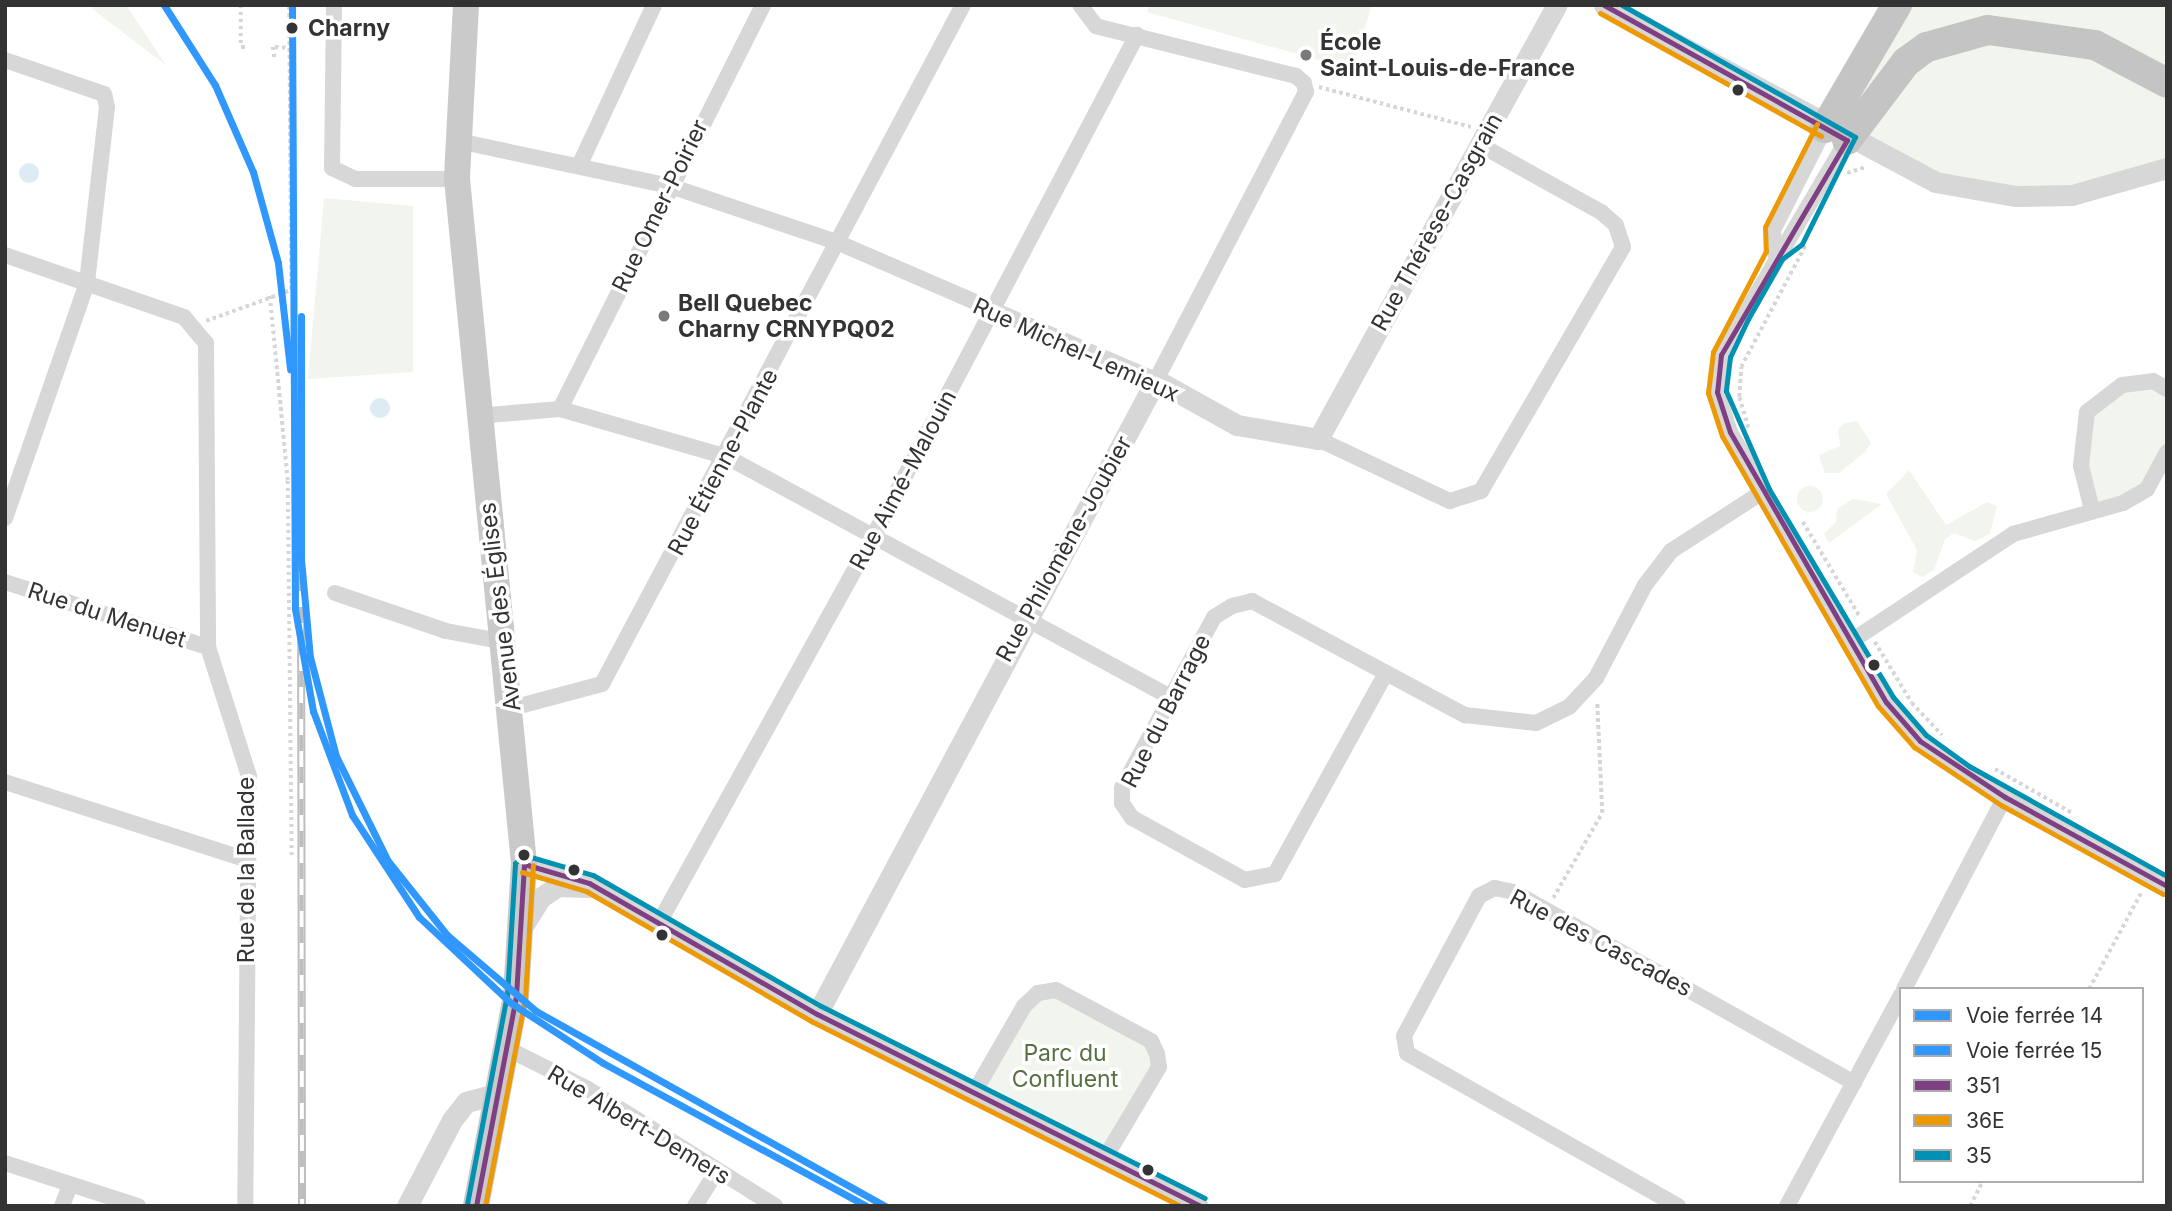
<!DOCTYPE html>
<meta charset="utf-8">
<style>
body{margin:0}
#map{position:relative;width:2172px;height:1211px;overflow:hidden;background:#fff;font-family:Inter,sans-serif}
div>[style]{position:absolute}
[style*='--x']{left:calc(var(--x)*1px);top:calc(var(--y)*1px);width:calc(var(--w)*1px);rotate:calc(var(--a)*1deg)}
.green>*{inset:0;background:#f1f5ed}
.round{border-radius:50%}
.water>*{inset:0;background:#ddebf3}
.path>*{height:3.5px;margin-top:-1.75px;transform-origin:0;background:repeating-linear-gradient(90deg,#d6d6d6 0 3.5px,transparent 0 7px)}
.minor>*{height:16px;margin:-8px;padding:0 8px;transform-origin:8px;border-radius:8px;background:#d7d7d7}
.tertiary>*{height:21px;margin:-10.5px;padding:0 10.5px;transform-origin:10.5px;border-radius:10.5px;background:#d7d7d7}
.primary>*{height:26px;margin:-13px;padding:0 13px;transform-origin:13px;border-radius:13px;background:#cacaca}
.motorway>*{height:30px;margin:-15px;padding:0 15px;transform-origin:15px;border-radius:15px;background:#c4c4c4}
.rail>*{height:8px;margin-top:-4px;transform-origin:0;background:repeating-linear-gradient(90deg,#fff 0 16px,#bebebe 0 32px);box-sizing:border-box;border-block:2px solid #bebebe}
.bus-1>*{height:5px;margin:-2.5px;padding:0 2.5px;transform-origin:2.5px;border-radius:2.5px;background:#7e4082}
.bus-2>*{height:5px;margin:-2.5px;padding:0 2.5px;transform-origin:2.5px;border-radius:2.5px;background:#eb9905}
.bus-3>*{height:5px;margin:-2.5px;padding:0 2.5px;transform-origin:2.5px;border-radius:2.5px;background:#0091b3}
.rail-1>*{height:7px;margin:-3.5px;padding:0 3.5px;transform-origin:3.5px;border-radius:3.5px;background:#3098fc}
.rail-2>*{height:7px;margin:-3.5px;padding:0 3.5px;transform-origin:3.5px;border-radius:3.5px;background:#3098fc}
.dots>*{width:19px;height:19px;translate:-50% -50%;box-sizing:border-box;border:4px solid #fff;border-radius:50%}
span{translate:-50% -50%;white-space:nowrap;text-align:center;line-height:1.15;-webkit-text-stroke:7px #fff;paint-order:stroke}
.stop-label{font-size:23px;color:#333;font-weight:700}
.left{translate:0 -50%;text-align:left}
.poi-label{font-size:23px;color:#333;font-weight:700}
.street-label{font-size:23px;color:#333}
.park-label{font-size:23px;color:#56703f}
.frame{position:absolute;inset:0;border:7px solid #333;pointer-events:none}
.legend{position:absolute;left:1899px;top:987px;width:245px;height:196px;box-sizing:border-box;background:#fff;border:2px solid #adadad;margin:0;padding:9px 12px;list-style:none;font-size:21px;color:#333}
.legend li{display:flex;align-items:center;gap:14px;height:35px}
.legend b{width:35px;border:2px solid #adadad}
</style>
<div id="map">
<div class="green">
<i style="clip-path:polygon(87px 5px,126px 5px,166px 65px)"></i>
<i style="clip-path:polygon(1149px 5px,1372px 5px,1351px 69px,1147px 12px)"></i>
<i style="clip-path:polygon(1896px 5px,2167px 5px,2167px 168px,2116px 185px,1978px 191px,1825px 128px)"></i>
<i style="clip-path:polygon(324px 198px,413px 206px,413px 372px,308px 379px)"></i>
<i style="clip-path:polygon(2122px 385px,2167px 389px,2167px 452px,2147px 489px,2092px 510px,2081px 436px,2100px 398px)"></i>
<i style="clip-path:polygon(1857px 421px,1871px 443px,1865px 452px,1839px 473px,1825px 473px,1819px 455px,1840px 446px,1838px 430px,1844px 423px)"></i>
<i style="clip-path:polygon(1909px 470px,1946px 525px,1987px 502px,1997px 506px,1990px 534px,1975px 541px,1954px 533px,1945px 539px,1934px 570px,1922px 577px,1913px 572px,1917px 550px,1886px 494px)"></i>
<i class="round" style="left:1797px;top:486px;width:26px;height:26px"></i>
<i style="clip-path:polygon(1853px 499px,1882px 504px,1829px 543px,1824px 534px,1836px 522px,1837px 509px)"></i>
<i style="clip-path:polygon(1056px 990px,1157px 1054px,1105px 1158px,975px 1091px,1024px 1006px)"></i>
</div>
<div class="water">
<i class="round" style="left:19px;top:163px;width:20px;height:20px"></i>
<i class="round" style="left:370px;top:398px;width:20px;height:20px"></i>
</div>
<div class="path">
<i style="--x:241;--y:5;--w:42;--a:90"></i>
<i style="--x:241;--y:47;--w:6;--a:0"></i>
<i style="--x:273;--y:47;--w:14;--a:82"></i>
<i style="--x:275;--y:47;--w:14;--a:4"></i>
<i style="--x:1319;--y:87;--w:157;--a:14.7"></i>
<i style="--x:1847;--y:173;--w:20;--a:-18"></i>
<i style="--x:270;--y:296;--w:186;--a:84.4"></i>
<i style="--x:288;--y:481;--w:378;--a:89.4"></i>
<i style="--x:206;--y:321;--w:90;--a:-20"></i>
<i style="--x:291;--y:290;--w:285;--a:-90.4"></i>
<i style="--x:1748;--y:428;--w:32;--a:-106"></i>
<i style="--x:1739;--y:397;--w:30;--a:-86"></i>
<i style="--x:1741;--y:367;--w:137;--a:-62.1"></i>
<i style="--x:1803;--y:522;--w:111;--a:59"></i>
<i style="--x:1875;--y:642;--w:71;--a:58.8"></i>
<i style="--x:1912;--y:703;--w:44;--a:46.8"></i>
<i style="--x:1995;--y:769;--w:91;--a:29.7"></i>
<i style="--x:1553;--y:898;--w:98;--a:-60"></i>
<i style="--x:1602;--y:813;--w:111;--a:-92.6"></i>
<i style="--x:2089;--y:989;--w:111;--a:-61.6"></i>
<i style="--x:1970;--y:1206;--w:28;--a:-63"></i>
</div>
<div class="minor">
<i style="--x:334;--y:5;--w:163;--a:90.7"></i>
<i style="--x:332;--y:168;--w:26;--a:25"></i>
<i style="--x:356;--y:179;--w:101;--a:0"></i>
<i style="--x:5;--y:60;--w:105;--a:19"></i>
<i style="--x:104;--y:94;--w:13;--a:77"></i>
<i style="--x:107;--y:107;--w:177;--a:96.5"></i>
<i style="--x:87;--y:283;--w:249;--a:109.2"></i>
<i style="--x:1847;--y:140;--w:249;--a:120.4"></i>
<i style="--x:1721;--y:355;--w:37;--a:96"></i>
<i style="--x:1717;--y:392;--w:42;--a:72"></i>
<i style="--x:1730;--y:432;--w:312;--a:60"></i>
<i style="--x:1886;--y:702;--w:52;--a:48.9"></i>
<i style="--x:1920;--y:741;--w:102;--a:33.4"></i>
<i style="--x:2005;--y:797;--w:185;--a:28.8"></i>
<i style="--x:463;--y:142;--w:212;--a:12"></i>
<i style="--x:670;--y:186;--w:178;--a:18.6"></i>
<i style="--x:839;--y:243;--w:345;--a:23.4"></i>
<i style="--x:1156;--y:380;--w:325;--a:-62.5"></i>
<i style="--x:1306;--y:92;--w:9;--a:-103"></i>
<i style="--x:1304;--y:83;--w:11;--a:-139"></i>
<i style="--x:1296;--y:76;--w:206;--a:-166"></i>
<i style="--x:1096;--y:26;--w:26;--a:-127"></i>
<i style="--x:579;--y:166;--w:178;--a:-65"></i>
<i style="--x:1775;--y:253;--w:23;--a:-95"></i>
<i style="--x:1773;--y:230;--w:114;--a:-63"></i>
<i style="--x:5;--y:255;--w:189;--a:19.1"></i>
<i style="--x:184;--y:317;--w:34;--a:50"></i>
<i style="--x:206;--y:343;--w:304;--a:89.6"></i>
<i style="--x:208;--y:647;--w:135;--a:72.4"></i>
<i style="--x:249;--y:776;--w:430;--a:90.5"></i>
<i style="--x:560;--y:409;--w:452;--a:-63.3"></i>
<i style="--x:477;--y:416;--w:83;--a:-4.8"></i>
<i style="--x:560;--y:409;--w:174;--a:16"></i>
<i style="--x:727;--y:457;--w:508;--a:28.43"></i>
<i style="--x:1318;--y:439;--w:146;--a:25.2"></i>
<i style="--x:1450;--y:501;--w:33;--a:-18"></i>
<i style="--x:1481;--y:491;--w:282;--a:-59.8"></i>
<i style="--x:1623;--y:247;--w:23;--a:-108"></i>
<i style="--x:1616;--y:225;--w:20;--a:-139"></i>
<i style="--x:1601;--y:212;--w:138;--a:-151"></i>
<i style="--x:2092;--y:510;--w:45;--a:-104"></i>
<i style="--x:2081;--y:466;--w:54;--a:-83.7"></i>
<i style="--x:2087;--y:412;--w:44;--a:-37.6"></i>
<i style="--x:2122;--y:385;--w:31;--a:-7"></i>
<i style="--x:2153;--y:381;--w:16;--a:30"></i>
<i style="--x:5;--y:582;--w:213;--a:17.8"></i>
<i style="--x:335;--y:593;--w:117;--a:18.9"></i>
<i style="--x:446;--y:631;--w:61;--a:10.4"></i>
<i style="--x:1850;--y:642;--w:196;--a:-33.5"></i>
<i style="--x:2013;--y:534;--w:114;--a:-15.7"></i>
<i style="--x:2123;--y:503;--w:28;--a:-30"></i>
<i style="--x:2147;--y:489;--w:42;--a:-61.6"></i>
<i style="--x:1386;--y:673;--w:230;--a:118.9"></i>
<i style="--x:1275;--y:874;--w:31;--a:169"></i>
<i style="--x:1245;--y:880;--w:129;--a:-151.2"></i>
<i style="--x:1132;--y:818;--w:18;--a:-124"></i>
<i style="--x:1122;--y:803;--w:15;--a:-90"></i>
<i style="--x:1122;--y:788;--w:194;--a:-61.7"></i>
<i style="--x:1214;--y:617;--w:21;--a:-31"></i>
<i style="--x:1232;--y:606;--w:21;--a:-14"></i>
<i style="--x:1252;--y:601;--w:242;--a:28.2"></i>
<i style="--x:1465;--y:715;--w:71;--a:6.4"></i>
<i style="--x:1536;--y:723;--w:37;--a:-26"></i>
<i style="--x:1569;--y:707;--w:40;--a:-47"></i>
<i style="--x:1596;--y:678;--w:105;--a:-62.2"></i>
<i style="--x:1645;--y:585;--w:43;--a:-52.6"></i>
<i style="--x:1671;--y:551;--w:107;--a:-32.8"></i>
<i style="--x:512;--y:708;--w:93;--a:-14.9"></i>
<i style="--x:602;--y:684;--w:769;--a:-62"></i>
<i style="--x:5;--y:782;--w:252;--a:17.8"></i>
<i style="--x:660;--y:921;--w:444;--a:-61"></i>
<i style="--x:875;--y:533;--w:563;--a:-62.25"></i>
<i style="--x:1904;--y:989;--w:217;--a:-62.3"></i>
<i style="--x:817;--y:1014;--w:429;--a:26.6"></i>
<i style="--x:502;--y:1046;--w:96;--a:26.6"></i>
<i style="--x:588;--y:1089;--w:221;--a:32"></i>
<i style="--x:975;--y:1091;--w:98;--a:-60"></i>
<i style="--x:1024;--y:1006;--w:19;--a:-43"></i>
<i style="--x:1038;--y:993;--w:18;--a:-9"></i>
<i style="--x:1056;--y:990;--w:108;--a:28.2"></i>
<i style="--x:1151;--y:1041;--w:14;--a:65"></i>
<i style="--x:1157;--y:1054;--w:13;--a:81"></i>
<i style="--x:1159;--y:1067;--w:106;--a:120.7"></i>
<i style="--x:5;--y:1163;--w:140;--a:17.9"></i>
<i style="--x:62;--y:1206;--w:22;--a:-69"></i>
<i style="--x:695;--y:1206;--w:40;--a:-58"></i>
<i style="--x:1678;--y:1206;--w:311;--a:-150.6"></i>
<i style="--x:1407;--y:1053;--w:17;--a:-100"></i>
<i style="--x:1404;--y:1036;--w:159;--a:-61.8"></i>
<i style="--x:1479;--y:896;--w:18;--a:-27"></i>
<i style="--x:1495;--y:888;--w:19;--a:12"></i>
<i style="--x:1514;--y:892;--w:390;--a:29.3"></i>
<i style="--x:1787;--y:1206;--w:240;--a:-61.6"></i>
</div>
<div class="tertiary">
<i style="--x:1604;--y:5;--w:375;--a:28.1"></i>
<i style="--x:1935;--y:182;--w:81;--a:9.9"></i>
<i style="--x:2015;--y:196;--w:57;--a:-1"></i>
<i style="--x:2072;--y:195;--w:99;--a:-15.9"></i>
<i style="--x:524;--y:864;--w:68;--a:16.3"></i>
<i style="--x:589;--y:883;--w:263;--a:29.9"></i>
<i style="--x:817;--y:1014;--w:719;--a:-61.87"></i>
<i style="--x:1156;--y:380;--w:93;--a:29.1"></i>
<i style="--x:1237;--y:425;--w:82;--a:9.8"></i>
<i style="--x:1318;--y:439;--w:495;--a:-61.2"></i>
<i style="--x:521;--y:929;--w:36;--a:-58"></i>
<i style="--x:540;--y:898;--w:22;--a:-34"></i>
<i style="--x:558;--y:886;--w:31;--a:2"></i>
<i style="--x:407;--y:1206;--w:97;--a:-62.4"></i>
<i style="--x:452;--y:1120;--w:23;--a:-52"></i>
<i style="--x:466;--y:1102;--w:30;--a:-15"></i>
</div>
<div class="primary">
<i style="--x:466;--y:5;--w:174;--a:93"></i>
<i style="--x:457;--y:179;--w:688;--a:84.41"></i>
<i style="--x:524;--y:864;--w:132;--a:93.5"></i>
<i style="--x:516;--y:996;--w:214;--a:100.8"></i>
</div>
<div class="motorway">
<i style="--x:1825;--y:128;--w:143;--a:-59.7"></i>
<i style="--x:1847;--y:140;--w:98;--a:-52.9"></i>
<i style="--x:1906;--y:62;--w:26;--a:-36"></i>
<i style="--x:1927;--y:47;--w:63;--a:-15.6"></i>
<i style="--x:1988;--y:30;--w:108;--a:8"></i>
<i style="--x:2095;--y:45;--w:81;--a:27.8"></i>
</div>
<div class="rail">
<i style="--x:301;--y:559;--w:647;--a:89.91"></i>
</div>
<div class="bus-1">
<i style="--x:1604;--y:5;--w:278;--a:29.1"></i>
<i style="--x:1847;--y:140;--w:249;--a:120.4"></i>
<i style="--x:1721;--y:355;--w:37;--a:96"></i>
<i style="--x:1717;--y:392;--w:42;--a:72"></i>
<i style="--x:1730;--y:432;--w:312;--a:60"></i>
<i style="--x:1886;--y:702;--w:52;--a:48.9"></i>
<i style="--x:1920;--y:741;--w:102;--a:33.4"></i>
<i style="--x:2005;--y:797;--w:185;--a:28.8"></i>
<i style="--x:524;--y:864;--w:68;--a:16.3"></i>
<i style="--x:589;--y:883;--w:263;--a:29.9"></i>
<i style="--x:817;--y:1014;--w:429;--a:26.6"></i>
<i style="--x:476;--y:1206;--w:214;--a:-79.2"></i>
<i style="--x:516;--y:996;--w:132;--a:-86.5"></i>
</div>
<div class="bus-2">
<i style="--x:1600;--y:13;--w:253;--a:29.1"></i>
<i style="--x:1817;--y:124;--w:115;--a:116.8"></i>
<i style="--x:1765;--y:227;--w:24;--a:88"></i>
<i style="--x:1766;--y:251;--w:114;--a:117.7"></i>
<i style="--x:1713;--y:352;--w:41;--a:97"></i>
<i style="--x:1708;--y:393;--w:45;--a:72"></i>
<i style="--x:1722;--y:436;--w:312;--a:60"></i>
<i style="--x:1878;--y:706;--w:55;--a:48.7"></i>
<i style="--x:1914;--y:747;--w:105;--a:33.7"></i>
<i style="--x:2001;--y:805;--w:185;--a:28.8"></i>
<i style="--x:522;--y:872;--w:67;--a:16.5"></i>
<i style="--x:586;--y:891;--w:262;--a:30"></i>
<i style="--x:813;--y:1022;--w:411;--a:26.6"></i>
<i style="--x:485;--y:1206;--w:212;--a:-79.1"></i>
<i style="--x:525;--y:998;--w:133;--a:-86.6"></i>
</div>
<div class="bus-3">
<i style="--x:1622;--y:5;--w:268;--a:29.5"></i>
<i style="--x:1855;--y:137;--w:119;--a:116.4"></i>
<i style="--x:1802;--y:244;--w:25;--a:143"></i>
<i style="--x:1782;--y:259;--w:69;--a:119.5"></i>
<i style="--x:1748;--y:319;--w:42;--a:115.3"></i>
<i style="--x:1730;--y:357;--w:34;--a:97"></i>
<i style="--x:1726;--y:391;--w:107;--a:66.3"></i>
<i style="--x:1769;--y:489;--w:242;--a:59.2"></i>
<i style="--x:1893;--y:697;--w:50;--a:49"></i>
<i style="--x:1926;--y:735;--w:53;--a:35.8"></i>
<i style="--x:1969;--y:766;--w:227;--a:29.1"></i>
<i style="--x:467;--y:1204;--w:213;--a:-79.2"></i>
<i style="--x:507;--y:995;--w:132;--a:-86.5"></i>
<i style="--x:515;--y:863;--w:12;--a:-42"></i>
<i style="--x:524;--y:855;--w:72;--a:16.2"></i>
<i style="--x:593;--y:875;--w:263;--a:29.9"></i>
<i style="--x:821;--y:1006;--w:429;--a:26.6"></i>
</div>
<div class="rail-1">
<i style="--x:164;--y:5;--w:95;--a:57.5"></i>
<i style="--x:215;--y:85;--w:95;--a:66.4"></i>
<i style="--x:253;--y:172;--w:94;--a:74.6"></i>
<i style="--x:278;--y:263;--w:107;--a:83.5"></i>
<i style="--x:301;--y:316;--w:243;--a:90"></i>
<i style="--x:301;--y:559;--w:98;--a:84.8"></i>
<i style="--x:310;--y:657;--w:102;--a:75.3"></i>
<i style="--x:336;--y:756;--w:117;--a:63.7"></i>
<i style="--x:388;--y:861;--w:95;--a:51.4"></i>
<i style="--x:447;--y:935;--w:117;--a:40.5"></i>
<i style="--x:536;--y:1011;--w:400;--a:29.2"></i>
</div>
<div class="rail-2">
<i style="--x:292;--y:5;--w:604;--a:89.72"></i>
<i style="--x:295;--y:609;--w:104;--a:80"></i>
<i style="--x:313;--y:711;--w:111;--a:69.4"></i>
<i style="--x:352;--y:815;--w:122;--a:56.7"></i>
<i style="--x:419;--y:917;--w:126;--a:43.1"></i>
<i style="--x:511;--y:1003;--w:110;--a:33.1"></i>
<i style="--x:603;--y:1063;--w:299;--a:28.5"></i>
</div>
<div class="dots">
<i style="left:292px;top:28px;background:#333"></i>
<i style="left:1306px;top:55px;background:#7a7a7a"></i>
<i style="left:1738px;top:90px;background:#333"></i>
<i style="left:664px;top:316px;background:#7a7a7a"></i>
<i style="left:1874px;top:665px;background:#333"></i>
<i style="left:524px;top:855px;background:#333"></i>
<i style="left:574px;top:870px;background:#333"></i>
<i style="left:662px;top:935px;background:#333"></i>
<i style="left:1148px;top:1170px;background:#333"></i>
</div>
<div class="stop-label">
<span class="left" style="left:308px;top:28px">Charny</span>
</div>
<div class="poi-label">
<span class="left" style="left:1320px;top:55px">École<br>Saint-Louis-de-France</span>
<span class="left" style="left:678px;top:316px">Bell Quebec<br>Charny CRNYPQ02</span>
</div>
<div class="street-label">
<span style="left:660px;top:206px;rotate:-64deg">Rue Omer-Poirier</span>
<span style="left:1437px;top:222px;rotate:-61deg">Rue Thérèse-Casgrain</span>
<span style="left:1076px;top:350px;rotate:24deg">Rue Michel-Lemieux</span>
<span style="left:723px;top:462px;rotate:-62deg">Rue Étienne-Plante</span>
<span style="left:903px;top:480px;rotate:-62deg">Rue Aimé-Malouin</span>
<span style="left:1064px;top:549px;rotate:-61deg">Rue Philomène-Joubier</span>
<span style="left:500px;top:607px;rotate:-97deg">Avenue des Églises</span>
<span style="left:107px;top:615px;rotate:18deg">Rue du Menuet</span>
<span style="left:1166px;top:711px;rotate:-63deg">Rue du Barrage</span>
<span style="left:246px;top:870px;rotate:-90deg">Rue de la Ballade</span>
<span style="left:1601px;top:943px;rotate:28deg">Rue des Cascades</span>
<span style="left:639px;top:1125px;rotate:31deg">Rue Albert-Demers</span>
</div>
<div class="park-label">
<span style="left:1065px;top:1066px">Parc du<br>Confluent</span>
</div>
<div class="frame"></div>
<ul class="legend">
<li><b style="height:9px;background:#3098fc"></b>Voie ferrée 14</li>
<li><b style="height:9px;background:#3098fc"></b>Voie ferrée 15</li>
<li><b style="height:9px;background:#7e4082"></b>351</li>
<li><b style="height:9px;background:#eb9905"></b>36E</li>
<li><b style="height:9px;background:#0091b3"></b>35</li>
</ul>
</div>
